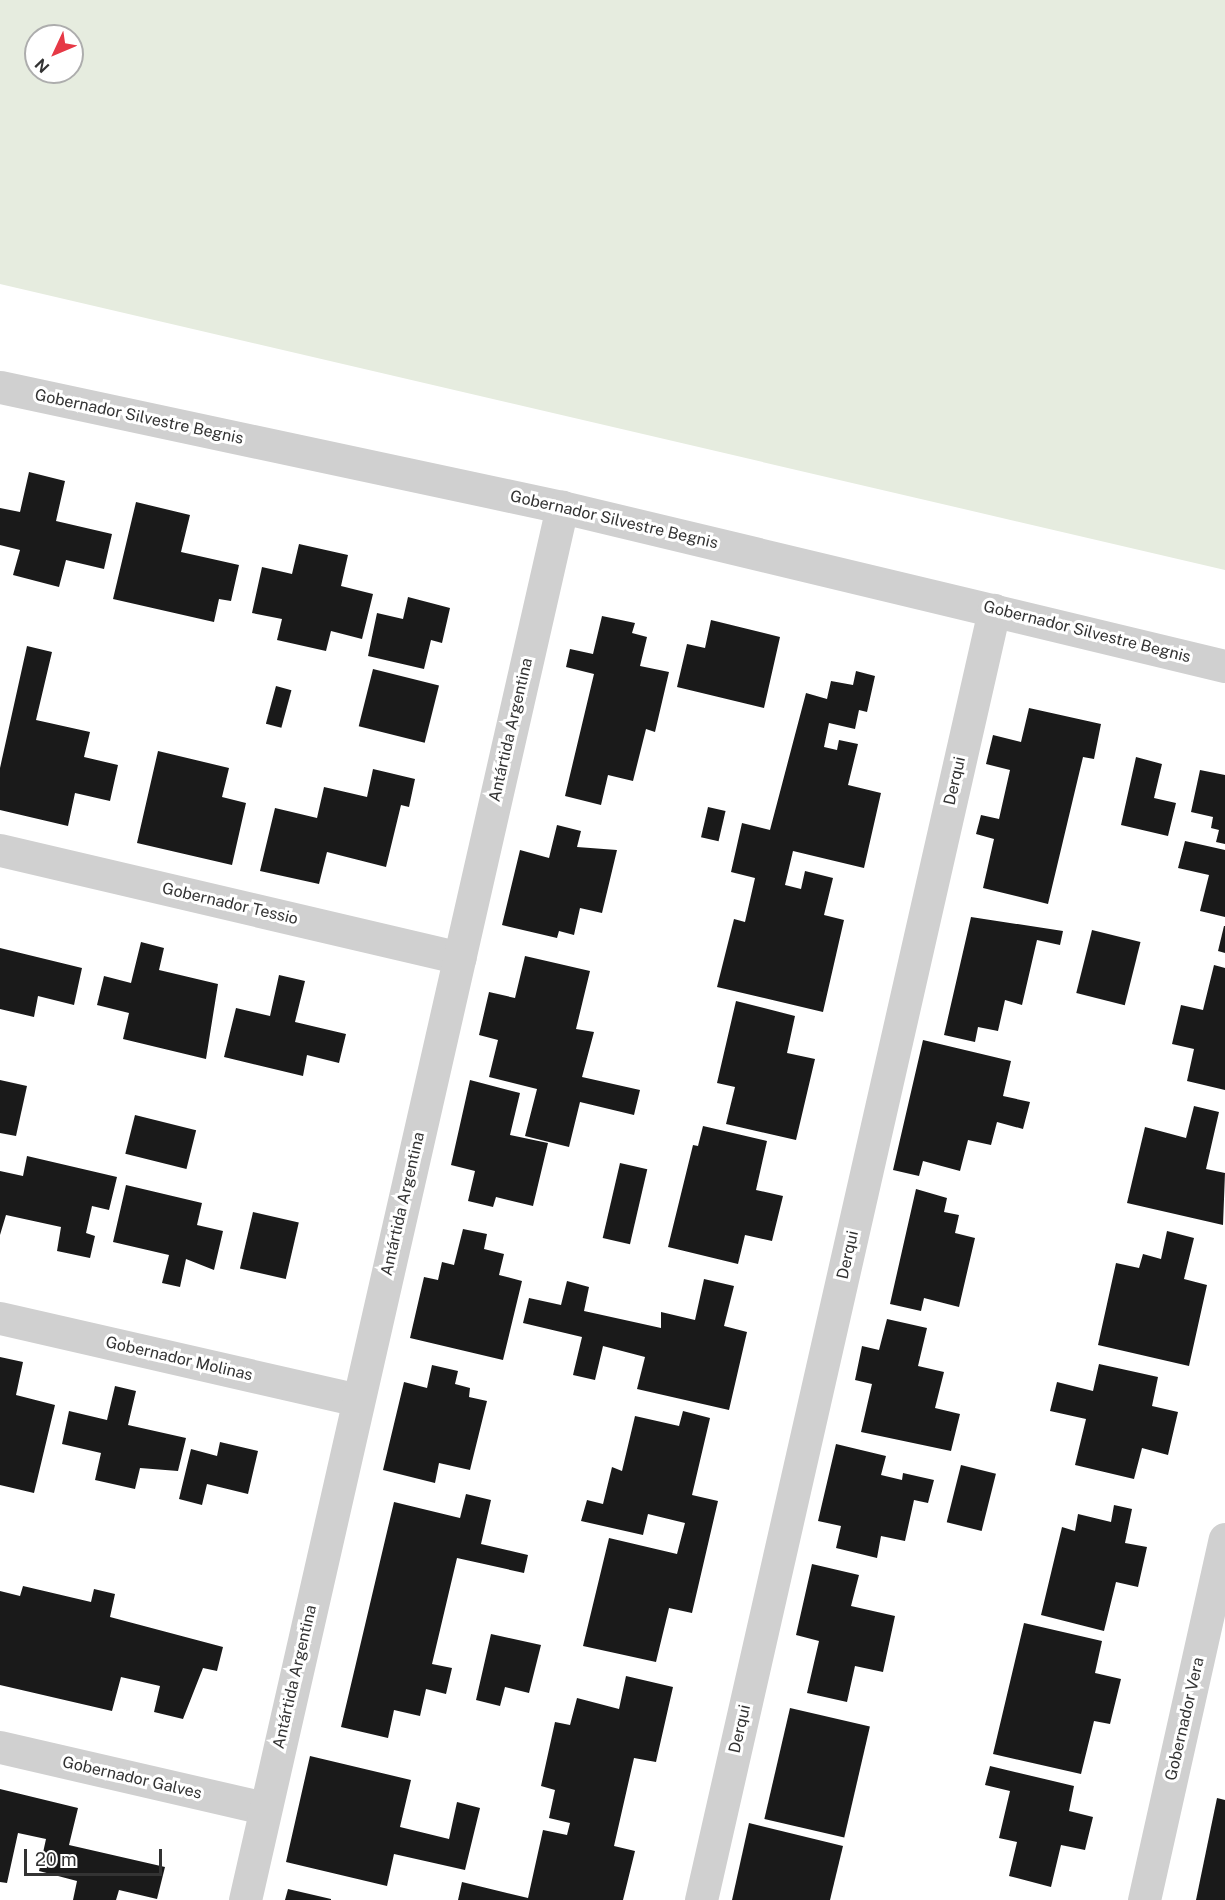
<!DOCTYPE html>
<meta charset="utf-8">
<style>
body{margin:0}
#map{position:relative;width:1225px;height:1900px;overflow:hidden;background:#fff;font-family:"Public Sans",sans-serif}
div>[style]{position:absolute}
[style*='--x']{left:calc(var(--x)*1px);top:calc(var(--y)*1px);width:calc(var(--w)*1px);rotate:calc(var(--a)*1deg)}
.green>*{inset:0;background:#e6ecdf}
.building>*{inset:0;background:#1a1a1a;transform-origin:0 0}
.minor>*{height:33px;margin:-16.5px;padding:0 16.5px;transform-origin:16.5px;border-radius:16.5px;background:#d0d0d0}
span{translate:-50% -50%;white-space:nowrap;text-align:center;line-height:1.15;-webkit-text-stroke:6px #fff;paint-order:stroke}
.street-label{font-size:16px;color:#333}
.north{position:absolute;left:24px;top:24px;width:60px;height:60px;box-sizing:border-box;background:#fff;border:2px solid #adadad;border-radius:50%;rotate:226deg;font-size:16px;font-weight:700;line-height:24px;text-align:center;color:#333}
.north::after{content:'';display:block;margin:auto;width:21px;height:27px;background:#e63946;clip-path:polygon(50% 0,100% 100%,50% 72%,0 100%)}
.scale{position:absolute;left:24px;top:1849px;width:138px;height:27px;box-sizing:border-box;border:3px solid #333;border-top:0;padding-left:8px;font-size:18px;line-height:21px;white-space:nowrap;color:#333;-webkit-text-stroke:4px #fff;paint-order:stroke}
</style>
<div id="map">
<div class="green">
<i style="clip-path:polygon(evenodd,0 0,1225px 0,1225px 570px,0 284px,0 0,36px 36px,72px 36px,72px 72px,36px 72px,36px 36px)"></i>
</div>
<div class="building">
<i style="clip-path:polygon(29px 472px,65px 481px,56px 521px,112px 534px,104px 569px,66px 560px,59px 587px,13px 575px,20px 550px,0 545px,0 508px,20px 512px)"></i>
<i style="clip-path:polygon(136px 502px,190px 515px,181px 552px,239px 565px,231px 601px,219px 599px,214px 622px,113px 599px)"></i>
<i style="clip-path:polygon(299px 544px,348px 555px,341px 586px,373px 594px,362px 639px,331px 631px,326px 651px,277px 640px,282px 619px,252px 613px,262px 567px,292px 574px)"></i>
<i style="clip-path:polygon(408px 597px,450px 608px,442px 643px,431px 640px,424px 669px,368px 656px,377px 613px,403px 619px)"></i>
<i style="clip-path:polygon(602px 616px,635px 623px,632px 633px,647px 637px,640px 666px,669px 672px,655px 732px,646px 729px,633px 781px,608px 775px,601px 805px,565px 796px,594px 674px,566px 667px,570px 649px,593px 654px)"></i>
<i style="clip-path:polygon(711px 620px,780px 637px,764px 708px,677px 687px,687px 644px,705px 648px)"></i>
<i style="clip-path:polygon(27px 646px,52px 652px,36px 720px,90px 732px,84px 757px,118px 765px,110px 801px,75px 793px,68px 826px,0 810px,0 768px)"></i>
<i style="left:373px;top:669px;width:68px;height:59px;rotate:14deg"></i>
<i style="clip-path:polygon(856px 671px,875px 676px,867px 712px,859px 710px,855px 729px,829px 723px,824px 747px,837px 750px,839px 740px,858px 744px,848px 785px,881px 793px,864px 868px,793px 851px,785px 885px,801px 889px,805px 871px,833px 878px,824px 915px,844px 920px,823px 1012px,717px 987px,734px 919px,745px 922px,755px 878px,731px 872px,742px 823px,770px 830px,806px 693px,827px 699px,831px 681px,853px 685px)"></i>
<i style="left:276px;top:686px;width:16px;height:39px;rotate:15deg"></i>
<i style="clip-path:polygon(1029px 708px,1101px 724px,1094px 759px,1083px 757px,1048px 904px,983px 888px,994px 839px,976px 834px,981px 815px,999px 819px,1010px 770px,986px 764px,993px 735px,1021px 742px)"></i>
<i style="clip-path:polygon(158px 751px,229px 768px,222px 797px,246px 803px,232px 865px,137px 843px)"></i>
<i style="clip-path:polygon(1136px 757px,1162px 764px,1154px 798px,1176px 803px,1168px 836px,1121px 825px)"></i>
<i style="clip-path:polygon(373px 769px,415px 779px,409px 807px,401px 805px,386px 867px,327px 852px,319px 884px,260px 871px,275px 808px,317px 818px,324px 787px,367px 797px)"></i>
<i style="clip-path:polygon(1200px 770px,1225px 775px,1225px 844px,1216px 842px,1219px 830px,1211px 828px,1213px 817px,1191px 812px)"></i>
<i style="left:708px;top:807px;width:18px;height:31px;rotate:13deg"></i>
<i style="clip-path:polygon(557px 825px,581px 831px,577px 847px,617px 850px,602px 913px,580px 908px,574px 935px,559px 931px,557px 938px,502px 925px,520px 850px,549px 858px)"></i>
<i style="clip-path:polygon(1185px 841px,1225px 850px,1225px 917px,1200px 911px,1209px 875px,1178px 868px)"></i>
<i style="clip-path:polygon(971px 917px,1063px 931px,1060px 945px,1037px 940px,1022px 1005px,1005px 1000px,998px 1031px,978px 1027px,975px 1042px,944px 1035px)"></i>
<i style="clip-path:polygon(1224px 926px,1225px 926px,1225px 953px,1218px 951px)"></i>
<i style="left:1092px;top:930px;width:50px;height:65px;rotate:14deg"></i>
<i style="clip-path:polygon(141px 942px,164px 948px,159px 970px,218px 984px,206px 1059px,123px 1039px,129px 1013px,97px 1005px,104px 976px,131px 983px)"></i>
<i style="clip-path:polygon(0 948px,82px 968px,74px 1005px,38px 996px,34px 1017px,0 1009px)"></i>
<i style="clip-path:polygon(525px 956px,590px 971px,576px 1029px,594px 1032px,582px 1077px,640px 1090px,634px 1115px,580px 1102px,569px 1147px,525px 1136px,537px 1089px,489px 1077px,498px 1040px,479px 1035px,489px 992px,515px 998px)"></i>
<i style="clip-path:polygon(1214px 965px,1225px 968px,1225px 1090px,1187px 1081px,1194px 1049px,1172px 1044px,1181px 1005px,1203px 1010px)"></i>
<i style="clip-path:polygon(279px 975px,305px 981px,295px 1022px,346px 1034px,339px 1063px,307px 1055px,303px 1076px,224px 1057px,236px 1008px,270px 1016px)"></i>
<i style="clip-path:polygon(736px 1001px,795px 1016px,787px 1053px,815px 1059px,796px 1140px,726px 1124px,735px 1087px,717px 1083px)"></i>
<i style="clip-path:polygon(923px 1040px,1011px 1061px,1003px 1096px,1030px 1102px,1023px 1129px,997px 1122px,991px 1145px,968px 1140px,960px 1171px,923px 1161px,919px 1176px,893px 1170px)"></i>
<i style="clip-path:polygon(0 1080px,27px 1086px,16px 1136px,0 1133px)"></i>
<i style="clip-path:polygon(470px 1080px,520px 1093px,510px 1135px,548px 1143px,533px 1206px,496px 1197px,493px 1207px,468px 1201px,475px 1171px,451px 1165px)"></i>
<i style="clip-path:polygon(1194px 1106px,1219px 1112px,1206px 1169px,1225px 1173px,1223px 1225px,1127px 1203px,1145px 1127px,1186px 1138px)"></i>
<i style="left:135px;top:1115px;width:63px;height:40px;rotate:14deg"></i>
<i style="clip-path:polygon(703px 1126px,767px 1141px,756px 1190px,783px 1196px,772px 1241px,745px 1235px,738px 1264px,668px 1247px,693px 1145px,698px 1146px)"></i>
<i style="clip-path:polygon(27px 1156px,117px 1177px,109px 1210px,92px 1206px,86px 1233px,95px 1236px,90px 1258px,57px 1251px,61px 1227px,6px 1215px,0 1235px,0 1171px,23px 1176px)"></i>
<i style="left:620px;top:1163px;width:28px;height:77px;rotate:13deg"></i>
<i style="clip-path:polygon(126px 1185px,202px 1203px,197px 1225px,223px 1231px,214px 1270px,186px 1259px,180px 1287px,162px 1283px,169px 1255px,113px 1242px)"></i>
<i style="clip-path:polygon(916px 1189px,947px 1198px,944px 1212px,959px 1215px,955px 1233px,975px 1238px,959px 1307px,924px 1298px,921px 1311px,890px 1304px)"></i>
<i style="left:253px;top:1212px;width:47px;height:58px;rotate:13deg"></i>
<i style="clip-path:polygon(463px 1229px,487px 1234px,484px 1249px,504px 1254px,499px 1275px,522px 1281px,503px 1360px,410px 1338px,424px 1277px,438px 1280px,442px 1262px,454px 1265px)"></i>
<i style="clip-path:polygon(1167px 1231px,1194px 1238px,1184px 1279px,1207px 1285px,1189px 1366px,1098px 1345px,1116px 1263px,1139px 1268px,1143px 1254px,1161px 1259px)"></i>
<i style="clip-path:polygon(704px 1279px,734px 1286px,724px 1326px,747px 1332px,729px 1410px,637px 1389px,645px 1357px,603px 1346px,595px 1380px,573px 1375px,582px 1337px,523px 1323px,529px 1298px,561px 1305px,567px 1281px,589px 1287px,584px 1311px,661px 1328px,661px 1312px,695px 1320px)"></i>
<i style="clip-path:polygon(887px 1319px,927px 1328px,918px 1366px,944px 1372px,935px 1408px,960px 1414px,951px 1451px,861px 1432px,872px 1384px,855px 1380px,862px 1346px,879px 1350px)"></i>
<i style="clip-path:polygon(0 1357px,23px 1362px,16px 1395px,55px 1405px,34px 1493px,0 1485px)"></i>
<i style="clip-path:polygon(1099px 1364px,1158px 1377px,1152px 1406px,1178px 1412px,1168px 1455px,1142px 1448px,1134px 1479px,1075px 1465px,1086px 1419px,1050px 1411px,1057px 1382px,1093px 1391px)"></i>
<i style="clip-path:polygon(432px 1365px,458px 1371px,455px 1384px,470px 1388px,469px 1397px,487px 1401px,470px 1470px,439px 1463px,435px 1483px,383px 1470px,404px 1382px,427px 1388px)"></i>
<i style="clip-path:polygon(115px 1386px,136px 1391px,128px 1425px,186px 1438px,178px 1471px,140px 1468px,135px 1489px,95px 1480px,101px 1453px,62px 1444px,69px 1411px,107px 1420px)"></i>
<i style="clip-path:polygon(683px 1411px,710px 1418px,692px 1495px,718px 1501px,692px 1613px,669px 1608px,656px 1662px,583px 1646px,609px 1538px,677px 1554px,685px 1523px,648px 1514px,643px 1535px,581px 1521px,587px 1500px,603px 1504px,612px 1467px,622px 1471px,635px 1416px,679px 1426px)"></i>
<i style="clip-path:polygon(220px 1442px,258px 1451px,248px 1494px,207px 1484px,202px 1505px,179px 1499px,191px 1449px,217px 1456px)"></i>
<i style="clip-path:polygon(836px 1444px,886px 1456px,881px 1475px,902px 1480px,903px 1473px,934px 1480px,928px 1503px,914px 1500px,905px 1541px,881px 1536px,877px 1558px,836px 1548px,841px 1526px,818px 1521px)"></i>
<i style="left:961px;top:1465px;width:36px;height:59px;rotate:14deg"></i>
<i style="clip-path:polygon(466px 1494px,491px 1500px,481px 1544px,528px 1555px,524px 1573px,457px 1558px,432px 1664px,452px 1668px,446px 1694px,426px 1689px,420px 1716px,394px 1710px,388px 1738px,341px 1727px,394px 1502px,460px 1518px)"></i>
<i style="clip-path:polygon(1114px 1505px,1132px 1509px,1125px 1543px,1147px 1547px,1138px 1587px,1116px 1582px,1104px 1631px,1041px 1615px,1062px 1527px,1075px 1531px,1078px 1514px,1111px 1522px)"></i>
<i style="clip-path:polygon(812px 1564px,859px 1575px,851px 1606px,895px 1616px,883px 1672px,855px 1666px,847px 1702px,807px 1693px,819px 1641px,796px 1635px)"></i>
<i style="clip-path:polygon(23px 1586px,91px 1602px,94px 1589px,115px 1594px,110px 1617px,223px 1647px,217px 1671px,203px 1668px,183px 1719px,154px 1712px,160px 1686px,121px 1677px,112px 1711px,0 1685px,0 1591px,20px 1596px)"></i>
<i style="clip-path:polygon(1024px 1623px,1102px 1641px,1095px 1673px,1121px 1679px,1110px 1724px,1094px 1721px,1081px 1774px,993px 1754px)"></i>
<i style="clip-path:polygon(491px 1634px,541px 1645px,529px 1693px,505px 1687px,500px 1706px,476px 1700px)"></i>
<i style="clip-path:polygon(626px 1676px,673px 1687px,656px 1762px,634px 1758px,614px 1846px,635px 1851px,623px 1900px,458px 1900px,462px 1882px,528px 1898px,543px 1830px,567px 1835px,570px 1823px,549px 1818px,555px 1790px,541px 1786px,555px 1722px,570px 1725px,577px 1698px,619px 1709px)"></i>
<i style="left:790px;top:1708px;width:82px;height:114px;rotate:13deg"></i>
<i style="clip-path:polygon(310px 1756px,411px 1780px,400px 1827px,449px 1839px,457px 1802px,480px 1808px,465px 1870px,394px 1854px,387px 1886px,286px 1862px)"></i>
<i style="clip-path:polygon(990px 1766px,1074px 1786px,1069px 1811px,1093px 1817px,1085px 1850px,1061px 1845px,1051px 1887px,1009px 1876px,1017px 1842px,999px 1838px,1010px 1791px,985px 1785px)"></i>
<i style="clip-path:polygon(0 1789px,78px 1808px,69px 1845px,165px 1867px,157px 1899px,119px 1890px,116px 1900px,73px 1900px,77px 1881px,39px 1871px,46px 1839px,18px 1833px,7px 1883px,0 1882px)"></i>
<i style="clip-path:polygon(1217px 1798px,1225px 1800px,1225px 1900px,1196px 1900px)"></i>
<i style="clip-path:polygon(749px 1823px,843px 1846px,830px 1900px,732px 1900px)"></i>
<i style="clip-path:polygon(288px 1889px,331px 1899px,331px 1900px,285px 1900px)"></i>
</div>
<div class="minor">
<i style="--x:0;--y:387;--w:575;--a:12.05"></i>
<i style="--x:562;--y:507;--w:682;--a:13.49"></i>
<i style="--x:0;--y:850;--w:472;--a:13.2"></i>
<i style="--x:0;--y:1318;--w:367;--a:12.9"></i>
<i style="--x:0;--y:1747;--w:272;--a:13"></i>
<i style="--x:245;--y:1900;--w:1429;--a:-77.18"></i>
<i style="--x:701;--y:1900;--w:1323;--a:-77.2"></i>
<i style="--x:1144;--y:1900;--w:370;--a:-77.4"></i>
</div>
<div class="street-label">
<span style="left:139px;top:417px;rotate:12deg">Gobernador Silvestre Begnis</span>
<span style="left:614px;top:520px;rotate:13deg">Gobernador Silvestre Begnis</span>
<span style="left:1087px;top:632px;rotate:14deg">Gobernador Silvestre Begnis</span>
<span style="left:511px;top:730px;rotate:-77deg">Antártida Argentina</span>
<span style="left:955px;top:781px;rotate:-77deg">Derqui</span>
<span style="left:230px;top:904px;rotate:13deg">Gobernador Tessio</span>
<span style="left:403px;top:1204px;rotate:-77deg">Antártida Argentina</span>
<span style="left:848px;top:1255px;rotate:-77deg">Derqui</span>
<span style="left:179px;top:1359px;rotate:13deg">Gobernador Molinas</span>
<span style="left:295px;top:1677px;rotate:-77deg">Antártida Argentina</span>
<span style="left:1185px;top:1719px;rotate:-77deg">Gobernador Vera</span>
<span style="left:740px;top:1729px;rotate:-77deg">Derqui</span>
<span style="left:132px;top:1778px;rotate:13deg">Gobernador Galves</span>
</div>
<div class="north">N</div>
<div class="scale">20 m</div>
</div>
